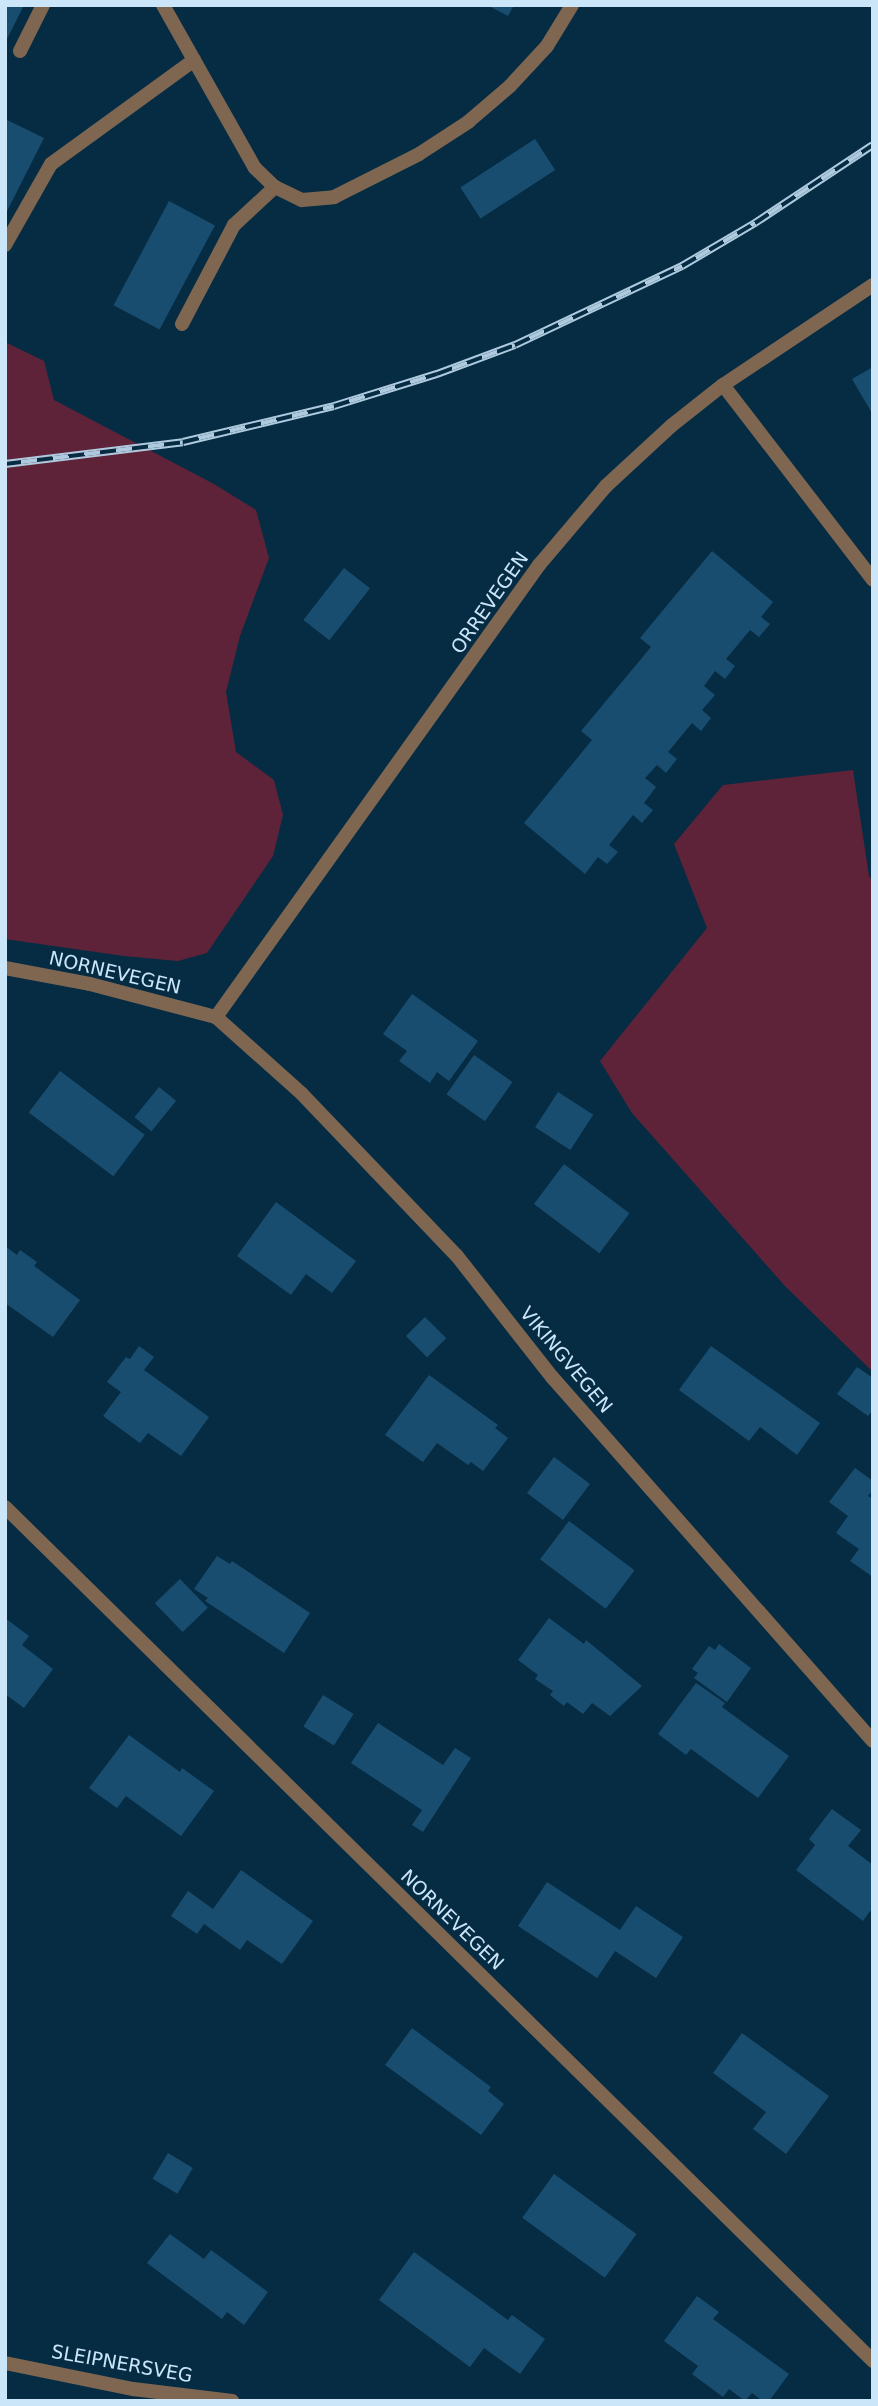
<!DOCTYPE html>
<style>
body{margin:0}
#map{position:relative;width:878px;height:2406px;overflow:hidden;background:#062c43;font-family:"DejaVu Sans",sans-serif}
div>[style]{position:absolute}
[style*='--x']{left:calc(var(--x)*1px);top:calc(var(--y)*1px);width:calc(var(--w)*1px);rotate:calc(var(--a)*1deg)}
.green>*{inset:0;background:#5e2338}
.building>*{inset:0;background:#194d6f;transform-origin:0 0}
.service>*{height:14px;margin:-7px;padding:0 7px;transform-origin:7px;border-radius:7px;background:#7e6651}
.minor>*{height:14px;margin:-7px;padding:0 7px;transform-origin:7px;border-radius:7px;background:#7e6651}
.rail>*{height:8px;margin-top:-4px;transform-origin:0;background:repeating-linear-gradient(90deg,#062c43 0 16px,#aecade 0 32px);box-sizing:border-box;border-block:2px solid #aecade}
span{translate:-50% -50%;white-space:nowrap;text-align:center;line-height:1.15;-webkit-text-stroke:5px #062c43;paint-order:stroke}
.street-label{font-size:19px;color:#cbe5f9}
.frame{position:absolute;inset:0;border:7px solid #cbe5f9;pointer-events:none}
</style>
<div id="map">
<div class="green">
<i style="clip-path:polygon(5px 342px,44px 361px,54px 400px,214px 484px,256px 510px,269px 558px,240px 636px,226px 692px,236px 752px,274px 780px,283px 815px,273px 856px,207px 953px,178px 961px,124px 956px,5px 939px)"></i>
<i style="clip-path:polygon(853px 770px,869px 876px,873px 882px,873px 1372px,785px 1286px,632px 1113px,600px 1061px,707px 928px,674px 844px,723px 785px)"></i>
</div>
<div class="building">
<i style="clip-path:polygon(5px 5px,24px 5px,5px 43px)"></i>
<i style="clip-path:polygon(487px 5px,514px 5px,508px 16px)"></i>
<i style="clip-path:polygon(5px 119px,44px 138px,5px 215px)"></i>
<i style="left:535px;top:139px;width:37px;height:89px;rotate:57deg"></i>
<i style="left:169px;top:201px;width:52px;height:118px;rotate:28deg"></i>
<i style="clip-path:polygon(873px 367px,873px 415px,852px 379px)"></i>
<i style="clip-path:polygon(712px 551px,773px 602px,761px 617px,770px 624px,759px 637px,750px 630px,726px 659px,735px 666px,725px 679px,715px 671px,704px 686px,715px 695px,702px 710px,711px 718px,701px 731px,692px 723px,668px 752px,677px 759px,666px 773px,657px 765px,645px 778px,656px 787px,644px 803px,653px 810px,642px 823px,633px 815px,609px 845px,618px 852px,607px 864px,598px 857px,585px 874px,524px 823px,592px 740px,581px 731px,651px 647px,640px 638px)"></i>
<i style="left:344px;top:568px;width:33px;height:66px;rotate:38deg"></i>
<i style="clip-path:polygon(412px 994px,478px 1041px,449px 1081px,437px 1072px,430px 1083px,399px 1061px,407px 1051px,383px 1034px)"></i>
<i style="left:474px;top:1055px;width:47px;height:48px;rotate:35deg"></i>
<i style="left:60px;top:1071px;width:106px;height:52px;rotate:37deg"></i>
<i style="left:159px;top:1087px;width:22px;height:39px;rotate:39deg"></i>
<i style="left:558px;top:1092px;width:42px;height:42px;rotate:33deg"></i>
<i style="left:564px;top:1164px;width:82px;height:50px;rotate:37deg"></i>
<i style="clip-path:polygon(276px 1202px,356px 1261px,332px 1293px,306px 1274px,291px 1295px,237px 1256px)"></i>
<i style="clip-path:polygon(5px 1246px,17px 1255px,20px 1250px,37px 1262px,34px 1266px,80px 1300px,53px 1337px,5px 1303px)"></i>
<i style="left:425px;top:1317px;width:30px;height:27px;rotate:45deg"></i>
<i style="clip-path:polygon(139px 1346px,154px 1357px,144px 1370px,209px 1417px,181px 1456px,148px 1433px,140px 1443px,103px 1416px,121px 1392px,107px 1382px,126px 1357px,130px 1359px)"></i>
<i style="clip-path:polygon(711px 1346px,820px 1423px,797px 1455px,760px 1427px,749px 1441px,679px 1390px)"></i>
<i style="clip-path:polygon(857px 1367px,873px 1378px,873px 1410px,868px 1416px,837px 1394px)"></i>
<i style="clip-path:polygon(429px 1375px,498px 1425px,495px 1428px,508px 1438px,483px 1471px,471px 1462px,468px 1465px,437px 1443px,423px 1462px,385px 1435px)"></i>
<i style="left:554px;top:1457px;width:45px;height:45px;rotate:37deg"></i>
<i style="clip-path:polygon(855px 1468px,873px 1481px,873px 1490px,868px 1496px,873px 1499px,873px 1577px,850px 1561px,859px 1549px,836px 1533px,848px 1516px,829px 1502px)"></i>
<i style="left:569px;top:1521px;width:82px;height:48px;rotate:37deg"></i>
<i style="clip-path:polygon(217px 1556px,230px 1564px,232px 1561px,310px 1613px,284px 1653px,205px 1601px,208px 1598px,194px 1589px)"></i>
<i style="left:180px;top:1579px;width:40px;height:35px;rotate:46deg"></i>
<i style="clip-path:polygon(5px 1618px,29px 1636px,22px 1645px,53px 1669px,24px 1708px,5px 1694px)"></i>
<i style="clip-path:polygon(549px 1618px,584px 1644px,586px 1640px,642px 1686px,610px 1716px,592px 1703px,583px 1714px,567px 1702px,564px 1706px,550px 1695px,553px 1691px,535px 1679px,538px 1675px,518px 1660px)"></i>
<i style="clip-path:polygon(719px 1644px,751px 1668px,727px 1702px,694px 1678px,698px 1673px,692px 1669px,709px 1646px,715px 1650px)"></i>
<i style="clip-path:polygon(696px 1683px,725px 1703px,722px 1707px,789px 1756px,758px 1798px,691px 1749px,686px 1755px,658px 1734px)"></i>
<i style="left:323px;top:1695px;width:36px;height:37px;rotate:32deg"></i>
<i style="clip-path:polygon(378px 1723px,443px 1765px,455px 1748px,471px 1758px,423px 1832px,412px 1825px,422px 1810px,351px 1763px)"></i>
<i style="clip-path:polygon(129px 1735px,180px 1772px,182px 1768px,214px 1791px,181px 1836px,126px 1796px,117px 1808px,89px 1788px)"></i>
<i style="clip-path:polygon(832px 1809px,861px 1830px,848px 1846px,873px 1865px,873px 1913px,870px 1911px,863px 1921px,796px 1870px,815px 1845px,809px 1839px)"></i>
<i style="clip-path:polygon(241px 1870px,313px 1921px,282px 1964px,247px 1940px,240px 1950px,204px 1924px,197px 1934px,171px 1916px,188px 1891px,213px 1909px)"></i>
<i style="clip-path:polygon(547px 1882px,620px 1930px,636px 1906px,683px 1937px,656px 1978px,615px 1951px,597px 1978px,518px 1926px)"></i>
<i style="clip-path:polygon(412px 2028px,491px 2087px,488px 2091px,504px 2104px,481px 2135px,385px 2065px)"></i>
<i style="clip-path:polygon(742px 2033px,829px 2096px,786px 2154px,753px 2129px,766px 2112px,713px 2073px)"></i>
<i style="left:168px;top:2153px;width:29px;height:30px;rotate:31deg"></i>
<i style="left:554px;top:2174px;width:102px;height:54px;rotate:36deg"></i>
<i style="clip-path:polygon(170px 2234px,204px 2259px,211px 2250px,268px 2292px,244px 2325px,227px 2312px,222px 2319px,147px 2263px)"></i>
<i style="clip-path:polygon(414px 2252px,508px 2320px,512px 2315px,545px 2339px,520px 2374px,484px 2348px,470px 2367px,379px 2300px)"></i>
<i style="clip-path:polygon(697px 2296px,719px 2312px,713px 2319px,789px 2374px,769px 2401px,763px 2401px,752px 2393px,745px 2401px,729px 2389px,723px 2397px,692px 2374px,698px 2366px,664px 2341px)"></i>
</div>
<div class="service">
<i style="--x:20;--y:51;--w:51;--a:-63.4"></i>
<i style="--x:5;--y:245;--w:93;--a:-60.4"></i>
<i style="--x:51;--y:164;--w:177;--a:-36"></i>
<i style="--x:182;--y:324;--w:112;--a:-62.3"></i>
<i style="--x:234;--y:225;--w:56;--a:-42.8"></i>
<i style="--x:723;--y:385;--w:246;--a:52.4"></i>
</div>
<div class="minor">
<i style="--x:163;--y:5;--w:187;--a:60.6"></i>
<i style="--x:255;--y:168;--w:28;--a:44"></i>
<i style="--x:275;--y:187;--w:30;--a:26"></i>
<i style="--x:302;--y:200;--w:32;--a:-5"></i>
<i style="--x:334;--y:197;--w:95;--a:-26.8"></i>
<i style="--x:419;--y:154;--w:59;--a:-33.1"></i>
<i style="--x:468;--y:122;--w:55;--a:-40.6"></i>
<i style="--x:510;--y:86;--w:54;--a:-47.2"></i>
<i style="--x:547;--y:46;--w:48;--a:-58.6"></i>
<i style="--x:5;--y:968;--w:86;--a:10.7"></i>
<i style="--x:90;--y:984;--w:130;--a:14.7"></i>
<i style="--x:216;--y:1017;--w:115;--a:41.8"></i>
<i style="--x:302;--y:1094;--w:224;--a:46.3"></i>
<i style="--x:457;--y:1256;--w:154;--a:51.9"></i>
<i style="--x:552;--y:1377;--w:485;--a:48.6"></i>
<i style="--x:216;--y:1017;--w:556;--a:-54.45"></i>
<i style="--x:539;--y:565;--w:104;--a:-49.7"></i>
<i style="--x:606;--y:486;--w:88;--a:-42.7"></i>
<i style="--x:671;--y:426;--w:66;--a:-38.3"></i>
<i style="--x:723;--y:385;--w:180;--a:-33.7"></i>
<i style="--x:5;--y:1507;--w:1218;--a:44.53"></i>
<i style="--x:5;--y:2363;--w:131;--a:11.5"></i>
<i style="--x:133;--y:2389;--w:100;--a:6.9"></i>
</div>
<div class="rail">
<i style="--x:5;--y:464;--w:179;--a:-7"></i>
<i style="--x:183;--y:442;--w:155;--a:-13.4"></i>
<i style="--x:334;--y:406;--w:108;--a:-17.3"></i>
<i style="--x:437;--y:374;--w:83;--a:-20.4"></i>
<i style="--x:515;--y:345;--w:185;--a:-25.3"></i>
<i style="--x:682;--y:266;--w:85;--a:-30.5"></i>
<i style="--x:755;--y:223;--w:141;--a:-33.5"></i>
</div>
<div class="street-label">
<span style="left:490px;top:603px;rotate:-55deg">ORREVEGEN</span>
<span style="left:115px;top:973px;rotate:13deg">NORNEVEGEN</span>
<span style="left:566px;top:1360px;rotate:50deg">VIKINGVEGEN</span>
<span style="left:452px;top:1920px;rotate:44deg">NORNEVEGEN</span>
<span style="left:122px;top:2364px;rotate:10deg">SLEIPNERSVEG</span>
</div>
<div class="frame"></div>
</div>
